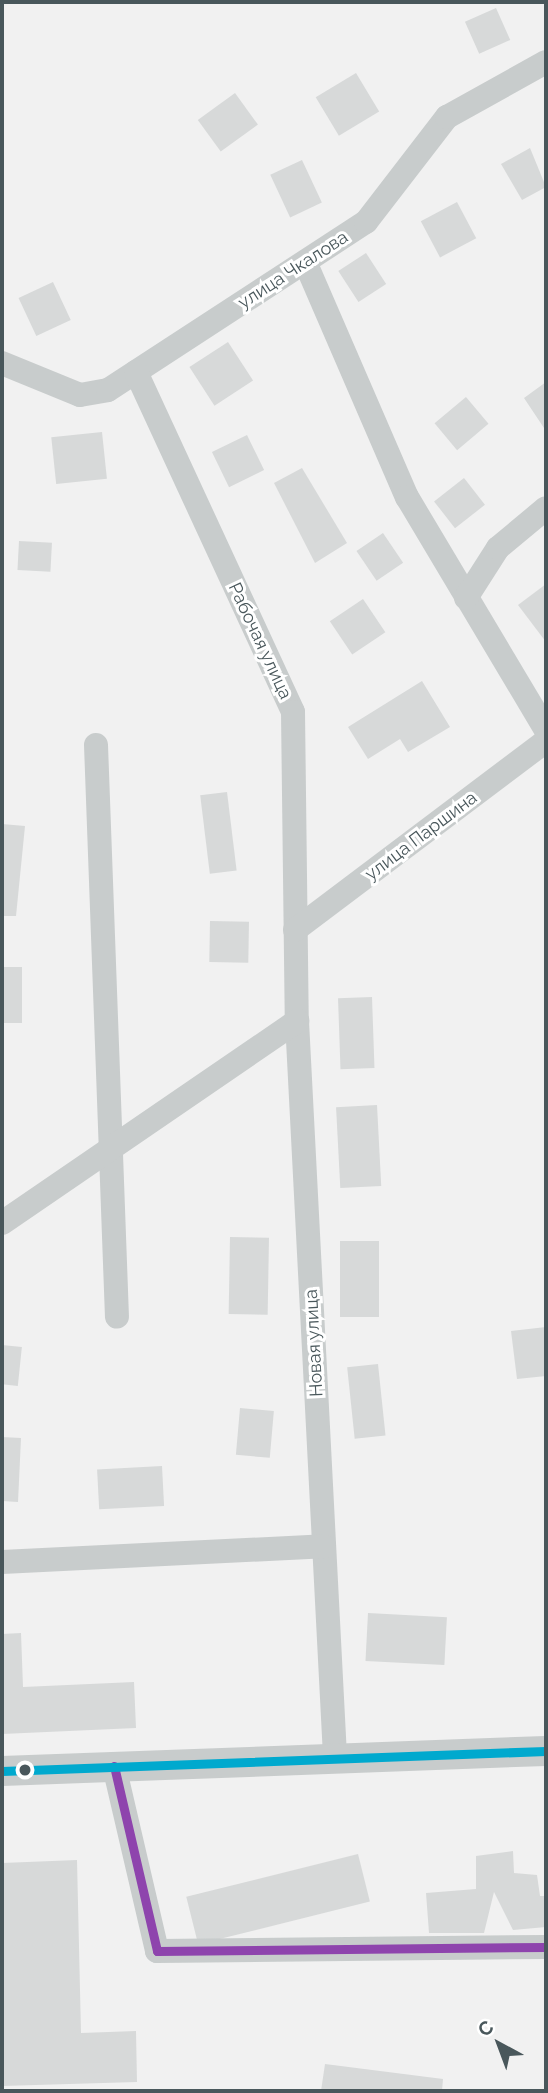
<!DOCTYPE html>
<meta charset="utf-8">
<style>
body{margin:0}
#map{position:relative;width:548px;height:2093px;overflow:hidden;background:#f1f1f1;font-family:Raleway,sans-serif}
div>[style]{position:absolute}
[style*='--x']{left:calc(var(--x)*1px);top:calc(var(--y)*1px);width:calc(var(--w)*1px);rotate:calc(var(--a)*1deg)}
.building>*{inset:0;background:#d7d9d9;transform-origin:0 0}
.minor>*{height:24px;margin:-12px;padding:0 12px;transform-origin:12px;border-radius:12px;background:#c8cccc}
.tertiary>*{height:30px;margin:-15px;padding:0 15px;transform-origin:15px;border-radius:15px;background:#c8cccc}
.bus-1>*{height:9px;margin:-4.5px;padding:0 4.5px;transform-origin:4.5px;border-radius:4.5px;background:#8e44ad}
.bus-2>*{height:9px;margin:-4.5px;padding:0 4.5px;transform-origin:4.5px;border-radius:4.5px;background:#00a9ce}
.dots>*{width:19px;height:19px;translate:-50% -50%;box-sizing:border-box;border:4px solid #fff;border-radius:50%}
span{translate:-50% -50%;white-space:nowrap;text-align:center;line-height:1.15;-webkit-text-stroke:6px #fff;paint-order:stroke}
.street-label{font-size:18px;color:#49575b}
.frame{position:absolute;inset:0;border:4px solid #49575b;pointer-events:none}
.north{position:absolute;left:464px;top:2009px;width:70px;height:70px;-webkit-text-stroke:5px #fff;paint-order:stroke;rotate:319deg;font-size:19px;font-weight:700;line-height:28px;text-align:center;color:#49575b}
.north::after{content:'';display:block;margin:auto;width:24px;height:32px;background:#49575b;clip-path:polygon(50% 0,100% 100%,50% 72%,0 100%)}
</style>
<div id="map">
<div class="building">
<i style="left:496px;top:8px;width:35px;height:34px;rotate:66deg"></i>
<i style="left:356px;top:73px;width:45px;height:47px;rotate:59deg"></i>
<i style="left:235px;top:93px;width:39px;height:46px;rotate:54deg"></i>
<i style="clip-path:polygon(530px 148px,546px 187px,522px 200px,501px 164px)"></i>
<i style="left:302px;top:160px;width:47px;height:35px;rotate:65deg"></i>
<i style="left:457px;top:202px;width:41px;height:41px;rotate:62deg"></i>
<i style="left:366px;top:253px;width:37px;height:33px;rotate:57deg"></i>
<i style="left:53px;top:282px;width:42px;height:38px;rotate:65deg"></i>
<i style="left:228px;top:342px;width:46px;height:46px;rotate:57deg"></i>
<i style="clip-path:polygon(546px 382px,546px 431px,524px 398px)"></i>
<i style="left:466px;top:397px;width:35px;height:41px;rotate:50deg"></i>
<i style="left:102px;top:432px;width:47px;height:51px;rotate:84deg"></i>
<i style="left:247px;top:435px;width:39px;height:39px;rotate:64deg"></i>
<i style="clip-path:polygon(302px 468px,347px 543px,315px 563px,274px 483px)"></i>
<i style="left:464px;top:478px;width:34px;height:38px;rotate:52deg"></i>
<i style="left:383px;top:533px;width:36px;height:32px;rotate:56deg"></i>
<i style="left:19px;top:541px;width:33px;height:29px;rotate:3deg"></i>
<i style="clip-path:polygon(546px 584px,546px 642px,518px 605px)"></i>
<i style="left:363px;top:599px;width:40px;height:40px;rotate:56deg"></i>
<i style="clip-path:polygon(422px 681px,450px 727px,408px 752px,400px 739px,368px 759px,348px 727px)"></i>
<i style="left:227px;top:792px;width:79px;height:27px;rotate:83deg"></i>
<i style="clip-path:polygon(2px 824px,25px 826px,16px 916px,2px 916px)"></i>
<i style="left:210px;top:921px;width:39px;height:41px;rotate:1deg"></i>
<i style="left:2px;top:967px;width:20px;height:56px"></i>
<i style="left:372px;top:997px;width:71px;height:34px;rotate:88deg"></i>
<i style="left:377px;top:1105px;width:81px;height:41px;rotate:87deg"></i>
<i style="left:230px;top:1237px;width:39px;height:77px;rotate:1deg"></i>
<i style="left:340px;top:1241px;width:39px;height:76px"></i>
<i style="clip-path:polygon(546px 1327px,546px 1376px,517px 1379px,511px 1331px)"></i>
<i style="left:2px;top:1345px;width:20px;height:39px;rotate:6deg"></i>
<i style="left:378px;top:1364px;width:72px;height:31px;rotate:84deg"></i>
<i style="left:240px;top:1408px;width:34px;height:47px;rotate:5deg"></i>
<i style="clip-path:polygon(2px 1437px,21px 1438px,18px 1502px,2px 1501px)"></i>
<i style="left:162px;top:1466px;width:40px;height:65px;rotate:87deg"></i>
<i style="left:368px;top:1613px;width:79px;height:48px;rotate:3deg"></i>
<i style="clip-path:polygon(21px 1633px,23px 1687px,134px 1682px,136px 1728px,2px 1734px,2px 1634px)"></i>
<i style="clip-path:polygon(513px 1851px,514px 1873px,537px 1875px,540px 1896px,546px 1896px,546px 1927px,513px 1930px,494px 1892px,484px 1933px,429px 1933px,426px 1893px,476px 1889px,476px 1856px)"></i>
<i style="left:358px;top:1854px;width:49px;height:177px;rotate:76deg"></i>
<i style="clip-path:polygon(77px 1860px,81px 2033px,136px 2031px,137px 2082px,2px 2086px,2px 1863px)"></i>
<i style="clip-path:polygon(325px 2064px,443px 2079px,442px 2091px,321px 2091px)"></i>
</div>
<div class="minor">
<i style="--x:306;--y:264;--w:254;--a:66.6"></i>
<i style="--x:407;--y:497;--w:271;--a:59.2"></i>
<i style="--x:2;--y:363;--w:84;--a:22.3"></i>
<i style="--x:80;--y:395;--w:28;--a:-10"></i>
<i style="--x:108;--y:390;--w:308;--a:-33.1"></i>
<i style="--x:366;--y:222;--w:133;--a:-52.4"></i>
<i style="--x:447;--y:117;--w:113;--a:-29.1"></i>
<i style="--x:136;--y:372;--w:374;--a:65.2"></i>
<i style="--x:293;--y:712;--w:309;--a:89.3"></i>
<i style="--x:297;--y:1021;--w:736;--a:87.04"></i>
<i style="--x:466;--y:598;--w:59;--a:-57.4"></i>
<i style="--x:498;--y:548;--w:62;--a:-39.8"></i>
<i style="--x:96;--y:745;--w:572;--a:87.9"></i>
<i style="--x:295;--y:930;--w:314;--a:-37"></i>
<i style="--x:2;--y:1223;--w:358;--a:-34.4"></i>
<i style="--x:2;--y:1562;--w:322;--a:-2.8"></i>
<i style="--x:114;--y:1766;--w:190;--a:76.9"></i>
<i style="--x:157;--y:1951;--w:389;--a:-0.6"></i>
</div>
<div class="tertiary">
<i style="--x:2;--y:1771;--w:544;--a:-2.11"></i>
</div>
<div class="bus-1">
<i style="--x:114;--y:1766;--w:190;--a:76.9"></i>
<i style="--x:157;--y:1951;--w:389;--a:-0.6"></i>
</div>
<div class="bus-2">
<i style="--x:2;--y:1771;--w:544;--a:-2.11"></i>
</div>
<div class="dots">
<i style="left:25px;top:1770px;background:#49575b"></i>
</div>
<div class="street-label">
<span style="left:293px;top:270px;rotate:-33deg">улица Чкалова</span>
<span style="left:260px;top:641px;rotate:65deg">Рабочая улица</span>
<span style="left:421px;top:836px;rotate:-37deg">улица Паршина</span>
<span style="left:314px;top:1343px;rotate:-93deg">Новая улица</span>
</div>
<div class="frame"></div>
<div class="north">С</div>
</div>
